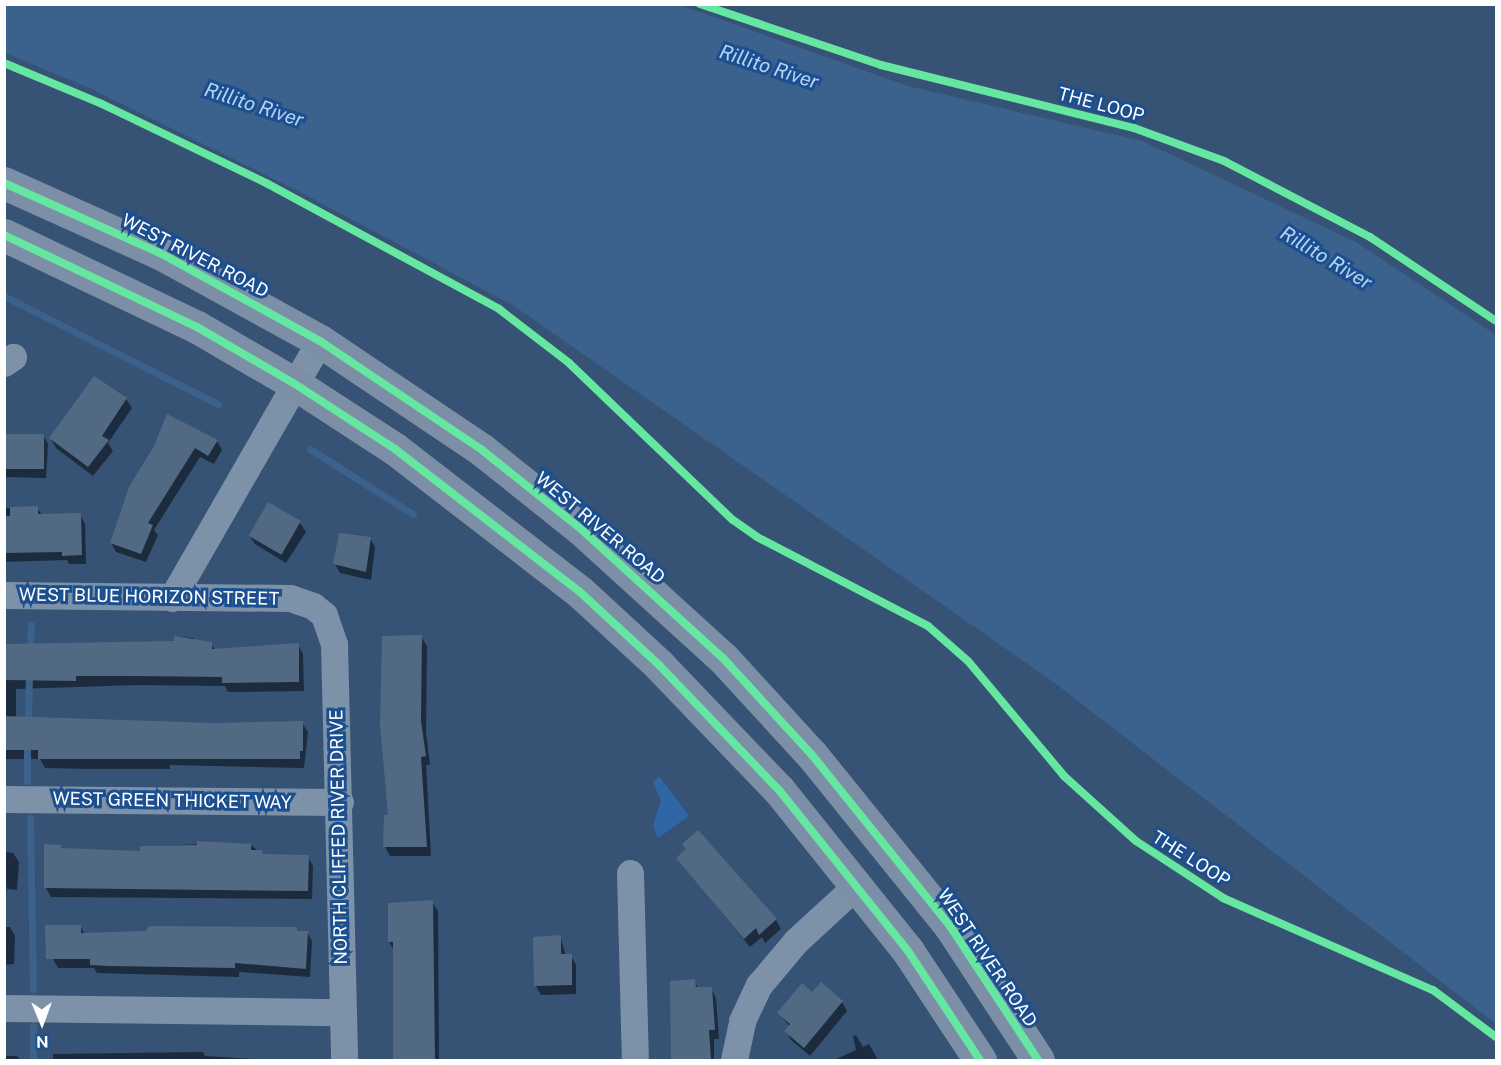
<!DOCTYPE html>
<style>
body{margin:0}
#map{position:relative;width:1501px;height:1065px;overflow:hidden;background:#365274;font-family:"Public Sans",sans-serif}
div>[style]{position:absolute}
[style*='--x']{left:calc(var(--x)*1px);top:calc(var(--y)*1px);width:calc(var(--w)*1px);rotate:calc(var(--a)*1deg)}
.green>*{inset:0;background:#2f66a5}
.water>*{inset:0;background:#3b618d}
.shadow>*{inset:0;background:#0007}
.stream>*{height:7px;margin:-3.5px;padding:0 3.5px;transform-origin:3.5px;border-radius:3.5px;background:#3b618d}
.building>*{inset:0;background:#526984;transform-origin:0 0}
.minor>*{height:27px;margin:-13.5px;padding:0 13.5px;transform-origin:13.5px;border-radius:13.5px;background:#7d92a8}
.major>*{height:33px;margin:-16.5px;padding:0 16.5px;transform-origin:16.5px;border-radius:16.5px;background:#7d8ea7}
.cycleway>*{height:8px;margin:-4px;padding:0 4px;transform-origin:4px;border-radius:4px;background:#66e7a1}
span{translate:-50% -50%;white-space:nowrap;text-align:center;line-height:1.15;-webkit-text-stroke:6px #1b4f8f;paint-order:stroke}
.street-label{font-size:18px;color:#fff}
.water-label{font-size:20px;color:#b5d3f5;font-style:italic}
.frame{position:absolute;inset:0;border:6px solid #fff;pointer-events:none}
.north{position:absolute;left:12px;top:993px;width:60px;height:60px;-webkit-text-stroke:4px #1b4f8f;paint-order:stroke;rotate:179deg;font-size:16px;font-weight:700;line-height:24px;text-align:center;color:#fff}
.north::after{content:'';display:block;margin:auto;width:21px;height:27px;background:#fff;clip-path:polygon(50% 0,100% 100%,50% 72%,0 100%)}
</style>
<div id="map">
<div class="green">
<i style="clip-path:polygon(659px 776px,689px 816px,658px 838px,653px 825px,661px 800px,653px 783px)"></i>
</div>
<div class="water">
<i style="clip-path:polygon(4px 5px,680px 5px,908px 86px,1142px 141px,1356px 242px,1496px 335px,1496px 1024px,1052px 681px,514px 306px,308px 196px,92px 89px,5px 53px)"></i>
</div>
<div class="shadow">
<i style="clip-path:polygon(126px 399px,132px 408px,108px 443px,113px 451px,93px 476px,56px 448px,51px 439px)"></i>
<i style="clip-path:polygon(43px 435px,48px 444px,46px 478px,4px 477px,4px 441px)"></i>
<i style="clip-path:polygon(217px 441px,222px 450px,214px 464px,200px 457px,154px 530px,158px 535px,146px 562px,116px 552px,111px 543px,155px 446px)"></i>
<i style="clip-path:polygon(268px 504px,300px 523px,306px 532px,286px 563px,255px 544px,249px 535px)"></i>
<i style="clip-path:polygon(4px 508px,37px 508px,42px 515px,80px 514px,85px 524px,86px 564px,69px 564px,67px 560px,4px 562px)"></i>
<i style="clip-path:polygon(370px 538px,375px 547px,371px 580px,340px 573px,335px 564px)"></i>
<i style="clip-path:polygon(175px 637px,193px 638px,197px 644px,211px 644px,215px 650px,298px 645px,303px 654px,304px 691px,228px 692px,225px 686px,138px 685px,16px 689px,16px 718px,214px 724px,302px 723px,308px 732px,304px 768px,170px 765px,170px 769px,92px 769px,45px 768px,40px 759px,4px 759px,4px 645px,175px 642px)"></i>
<i style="clip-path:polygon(421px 637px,427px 646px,426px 732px,430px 765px,426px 765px,431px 856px,390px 856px,385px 847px)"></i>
<i style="clip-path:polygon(219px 843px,251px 845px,264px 856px,308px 857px,313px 866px,312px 899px,51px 897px,46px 888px,62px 850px,141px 853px,142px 847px)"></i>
<i style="clip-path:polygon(4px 852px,13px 853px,19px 862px,17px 890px,7px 889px,7px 896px)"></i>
<i style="clip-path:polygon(678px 859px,776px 920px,781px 929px,765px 943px,762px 937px,750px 947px)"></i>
<i style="clip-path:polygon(432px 902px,438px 911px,439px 1060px,395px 1060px,395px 952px,389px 942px)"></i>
<i style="clip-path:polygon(80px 926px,85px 934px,274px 928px,307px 932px,312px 941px,310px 977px,239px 972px,239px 977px,97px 973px,94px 968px,58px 968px,53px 959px)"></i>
<i style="clip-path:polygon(4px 927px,10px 927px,15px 936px,14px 964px,4px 965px)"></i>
<i style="clip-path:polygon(560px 936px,566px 956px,571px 956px,576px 965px,576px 994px,541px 995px,536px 986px,534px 939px)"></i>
<i style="clip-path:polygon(694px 981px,699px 989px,711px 988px,716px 998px,719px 1039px,714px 1039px,714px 1060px,672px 1060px,671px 982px)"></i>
<i style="clip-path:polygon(812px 994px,842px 1002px,847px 1011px,810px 1056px,791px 1040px,786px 1031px,790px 1027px,779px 1013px)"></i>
<i style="clip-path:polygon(856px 1035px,863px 1047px,869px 1044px,878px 1060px,834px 1060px,856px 1050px,853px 1036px)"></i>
<i style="clip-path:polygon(203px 1052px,205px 1056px,271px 1060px,53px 1060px,53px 1054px)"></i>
<i style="clip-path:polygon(4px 1056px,17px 1056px,20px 1060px,4px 1060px)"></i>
</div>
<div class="stream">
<i style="--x:4;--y:296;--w:240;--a:26.8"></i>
<i style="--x:310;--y:449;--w:122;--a:32.3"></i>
<i style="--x:30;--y:652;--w:27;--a:-88"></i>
<i style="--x:28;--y:724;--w:52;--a:-88.9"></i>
<i style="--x:27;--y:781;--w:40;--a:-90"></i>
<i style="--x:30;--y:818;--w:171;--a:89"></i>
<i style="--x:33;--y:1026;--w:34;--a:90"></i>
</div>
<div class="building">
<i style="clip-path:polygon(94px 376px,127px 398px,102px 436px,109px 440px,88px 467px,49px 438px)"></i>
<i style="clip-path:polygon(167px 414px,218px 440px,208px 456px,195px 448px,148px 523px,153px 525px,141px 554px,110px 543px,129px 487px,154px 446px)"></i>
<i style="left:4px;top:434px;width:40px;height:35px"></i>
<i style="left:268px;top:502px;width:38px;height:39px;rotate:30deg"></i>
<i style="clip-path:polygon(38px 506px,38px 514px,81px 513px,82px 555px,62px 556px,62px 552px,4px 553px,4px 516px,10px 516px,10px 507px)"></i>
<i style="clip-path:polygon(339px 533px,371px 537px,366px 572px,333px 564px)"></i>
<i style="clip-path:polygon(422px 635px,421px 721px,426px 756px,421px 757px,427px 847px,383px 847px,384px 815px,388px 815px,380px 724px,382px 636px)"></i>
<i style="clip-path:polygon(174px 636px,212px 642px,212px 649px,299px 643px,299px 682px,222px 683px,222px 677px,132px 676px,76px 676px,76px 681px,4px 680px,4px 644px,174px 641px)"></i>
<i style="clip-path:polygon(4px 716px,214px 723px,303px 721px,303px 751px,300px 751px,300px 759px,38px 759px,38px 750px,4px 750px)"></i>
<i style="clip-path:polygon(698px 830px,777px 919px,759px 935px,756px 928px,744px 939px,676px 858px,686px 849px,682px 844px)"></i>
<i style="clip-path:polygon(197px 841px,251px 844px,251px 850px,262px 850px,262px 854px,309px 855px,308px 891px,44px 888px,44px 844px,61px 845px,61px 848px,140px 851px,140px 846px,197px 845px)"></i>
<i style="clip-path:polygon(433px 900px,435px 1060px,393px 1060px,393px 942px,388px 942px,388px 903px)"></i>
<i style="clip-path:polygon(45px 925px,81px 925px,81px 933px,146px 931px,149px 926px,297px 927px,297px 931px,308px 931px,306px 969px,235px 963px,235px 968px,109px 966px,90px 965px,90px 959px,46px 959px)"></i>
<i style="clip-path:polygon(561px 935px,561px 954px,572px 954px,572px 985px,534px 986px,533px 937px)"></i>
<i style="clip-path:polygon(695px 979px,696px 987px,712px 987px,715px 1030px,709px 1030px,711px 1060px,671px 1060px,670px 981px)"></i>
<i style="clip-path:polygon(821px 982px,843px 1001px,804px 1048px,784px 1031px,790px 1024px,777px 1013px,802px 983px,812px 992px)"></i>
</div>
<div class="minor">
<i style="--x:4;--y:363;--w:11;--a:-34"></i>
<i style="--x:4;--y:595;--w:286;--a:0.6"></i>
<i style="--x:290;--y:598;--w:24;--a:19"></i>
<i style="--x:313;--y:606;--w:14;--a:39"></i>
<i style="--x:324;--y:615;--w:31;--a:71"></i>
<i style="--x:334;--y:644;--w:416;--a:88.6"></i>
<i style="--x:172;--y:598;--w:297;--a:-60.1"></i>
<i style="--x:4;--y:799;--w:336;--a:0.5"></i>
<i style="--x:630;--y:873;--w:187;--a:88.5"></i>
<i style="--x:4;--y:1008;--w:338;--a:0.7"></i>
<i style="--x:734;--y:1060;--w:40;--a:-78"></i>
<i style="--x:742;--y:1021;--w:40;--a:-65"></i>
<i style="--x:759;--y:985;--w:57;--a:-49.9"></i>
<i style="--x:796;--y:941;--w:84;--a:-42.6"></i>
</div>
<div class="major">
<i style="--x:4;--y:183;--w:171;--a:24.2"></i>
<i style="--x:160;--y:253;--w:183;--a:28.8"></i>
<i style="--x:320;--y:341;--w:195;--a:33.9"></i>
<i style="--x:482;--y:450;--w:127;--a:38.6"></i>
<i style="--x:581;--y:529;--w:192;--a:42.3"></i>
<i style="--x:723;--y:658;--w:132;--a:47.5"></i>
<i style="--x:812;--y:755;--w:220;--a:51.1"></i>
<i style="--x:950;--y:926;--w:160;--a:56.7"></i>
<i style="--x:4;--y:235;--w:214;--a:25.5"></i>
<i style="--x:197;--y:327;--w:113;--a:30.2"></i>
<i style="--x:295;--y:384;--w:119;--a:33"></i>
<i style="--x:395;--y:449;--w:234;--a:37.7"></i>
<i style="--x:580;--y:592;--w:108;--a:42.7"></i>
<i style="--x:659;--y:665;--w:173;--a:46.2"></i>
<i style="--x:779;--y:790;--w:206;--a:51.3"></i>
<i style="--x:908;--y:951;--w:131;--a:56.6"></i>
</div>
<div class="cycleway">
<i style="--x:700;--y:4;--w:191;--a:18.6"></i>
<i style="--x:881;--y:65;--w:261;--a:14"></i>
<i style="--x:1134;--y:128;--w:96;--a:20.1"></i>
<i style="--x:1224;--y:161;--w:165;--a:27.5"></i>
<i style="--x:1370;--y:237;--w:151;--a:33.7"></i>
<i style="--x:4;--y:63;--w:106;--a:22.7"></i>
<i style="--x:102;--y:104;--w:184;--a:25.7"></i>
<i style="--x:268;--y:184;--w:263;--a:28.4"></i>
<i style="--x:499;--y:309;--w:88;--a:37.6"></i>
<i style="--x:569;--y:363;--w:227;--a:43.8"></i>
<i style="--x:733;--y:520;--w:29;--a:35"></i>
<i style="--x:757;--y:537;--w:193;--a:27.5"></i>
<i style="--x:928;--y:626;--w:53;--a:41.2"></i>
<i style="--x:968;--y:661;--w:150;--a:50.1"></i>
<i style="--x:1064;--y:776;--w:97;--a:42.1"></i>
<i style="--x:1136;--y:841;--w:104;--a:33.2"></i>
<i style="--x:1223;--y:898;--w:229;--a:23.7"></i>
<i style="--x:1433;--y:990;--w:79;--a:36.7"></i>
<i style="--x:4;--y:183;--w:171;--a:24.2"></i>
<i style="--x:160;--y:253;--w:183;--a:28.8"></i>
<i style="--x:320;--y:341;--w:195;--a:33.9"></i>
<i style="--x:482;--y:450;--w:127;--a:38.6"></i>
<i style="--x:581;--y:529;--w:192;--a:42.3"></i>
<i style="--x:723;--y:658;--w:132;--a:47.5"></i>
<i style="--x:812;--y:755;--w:220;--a:51.1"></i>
<i style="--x:950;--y:926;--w:160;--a:56.7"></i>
<i style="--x:4;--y:235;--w:214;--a:25.5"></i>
<i style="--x:197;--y:327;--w:113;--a:30.2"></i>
<i style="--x:295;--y:384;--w:119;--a:33"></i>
<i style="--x:395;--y:449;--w:234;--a:37.7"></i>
<i style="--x:580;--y:592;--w:108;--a:42.7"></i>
<i style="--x:659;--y:665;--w:173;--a:46.2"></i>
<i style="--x:779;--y:790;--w:206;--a:51.3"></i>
<i style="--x:908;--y:951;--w:131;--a:56.6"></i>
</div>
<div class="street-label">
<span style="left:1101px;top:105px;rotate:15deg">THE LOOP</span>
<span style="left:195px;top:256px;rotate:27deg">WEST RIVER ROAD</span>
<span style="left:600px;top:528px;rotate:40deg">WEST RIVER ROAD</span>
<span style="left:149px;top:597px;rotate:1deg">WEST BLUE HORIZON STREET</span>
<span style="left:172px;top:801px;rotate:1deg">WEST GREEN THICKET WAY</span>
<span style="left:339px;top:837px;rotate:-91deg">NORTH CLIFFED RIVER DRIVE</span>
<span style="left:1191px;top:859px;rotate:32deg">THE LOOP</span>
<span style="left:987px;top:958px;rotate:56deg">WEST RIVER ROAD</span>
</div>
<div class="water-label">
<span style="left:769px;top:67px;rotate:18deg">Rillito River</span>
<span style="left:254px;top:105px;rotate:18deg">Rillito River</span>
<span style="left:1326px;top:258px;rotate:31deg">Rillito River</span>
</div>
<div class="frame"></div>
<div class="north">N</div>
</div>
